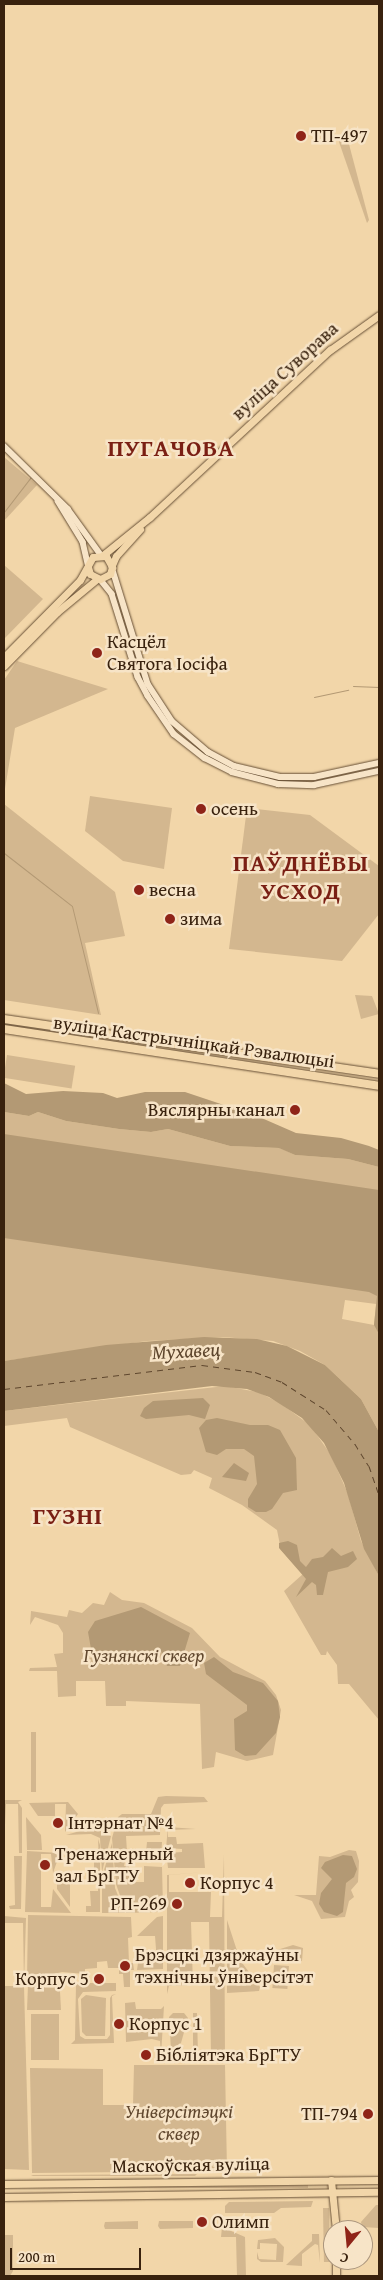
<!DOCTYPE html>
<meta charset="utf-8">
<style>
body{margin:0}
#map{position:relative;width:383px;height:2280px;overflow:hidden;background:#f2d6a9;font-family:"Gentium Book Plus",serif}
div>[style]{position:absolute}
[style*='--x']{left:calc(var(--x)*1px);top:calc(var(--y)*1px);width:calc(var(--w)*1px);rotate:calc(var(--a)*1deg)}
.green>*{inset:0;background:#d3b78f;transform-origin:0 0}
.water>*{inset:0;background:#b39974}
.stream>*{height:1px;margin:-0.5px;padding:0 0.5px;transform-origin:0.5px;border-radius:0.5px;background:#b39974}
.ferry>*{height:1px;margin-top:-0.5px;transform-origin:0;background:repeating-linear-gradient(90deg,#5e462d 0 6px,transparent 0 11px)}
.roads{filter:drop-shadow(0 0 1px #674f35) drop-shadow(0 0 1px #674f35)}
.minor>*{height:5.5px;margin:-2.75px;padding:0 2.75px;transform-origin:2.75px;border-radius:2.75px;background:#f7e4c7}
.major>*{height:7px;margin:-3.5px;padding:0 3.5px;transform-origin:3.5px;border-radius:3.5px;background:#f2d6a9}
.highway>*{height:8px;margin:-4px;padding:0 4px;transform-origin:4px;border-radius:4px;background:#f2d6a9}
.dots>*{width:14px;height:14px;translate:-50% -50%;box-sizing:border-box;border:2px solid #f7e4c7;border-radius:50%}
span{translate:-50% -50%;white-space:nowrap;text-align:center;line-height:1.15;-webkit-text-stroke:5px #f7e4c7;paint-order:stroke}
.poi-label{font-size:19px;color:#39220e}
.left{translate:0 -50%;text-align:left}
.right{translate:-100% -50%;text-align:right}
.street-label{font-size:19px;color:#39220e}
.park-label{font-size:19px;color:#60472e;font-style:italic}
.water-label{font-size:20px;color:#5e462d;font-style:italic}
.district-label{font-size:24px;color:#7a1f14;font-weight:700;letter-spacing:1px}
.frame{position:absolute;inset:0;border:5px solid #39220e;pointer-events:none}
.north{position:absolute;left:323px;top:2220px;width:50px;height:50px;box-sizing:border-box;background:#f7e4c7;border:1px solid #ab967d;border-radius:50%;rotate:197deg;font-size:14px;font-weight:700;line-height:20px;text-align:center;color:#39220e}
.north::after{content:'';display:block;margin:auto;width:18px;height:22px;background:#8f2418;clip-path:polygon(50% 0,100% 100%,50% 72%,0 100%)}
.scale{position:absolute;left:10px;top:2248px;width:131px;height:22px;box-sizing:border-box;border:2px solid #39220e;border-top:0;padding-left:6px;font-size:15px;line-height:18px;white-space:nowrap;color:#39220e;-webkit-text-stroke:4px #f7e4c7;paint-order:stroke}
</style>
<div id="map">
<div class="green">
<i style="clip-path:polygon(345px 129px,369px 220px,367px 223px,339px 142px)"></i>
<i style="clip-path:polygon(4px 457px,37px 485px,4px 521px)"></i>
<i style="clip-path:polygon(4px 565px,43px 599px,4px 639px)"></i>
<i style="clip-path:polygon(17px 661px,108px 689px,15px 728px,4px 795px,4px 680px)"></i>
<i style="clip-path:polygon(90px 796px,172px 808px,164px 869px,123px 861px,85px 831px)"></i>
<i style="clip-path:polygon(4px 804px,115px 892px,125px 936px,85px 943px,101px 1015px,4px 1000px)"></i>
<i style="clip-path:polygon(247px 808px,310px 815px,379px 866px,379px 914px,342px 961px,229px 949px)"></i>
<i style="clip-path:polygon(355px 995px,372px 996px,379px 1014px,361px 1019px)"></i>
<i style="left:7px;top:1055px;width:69px;height:23px;rotate:9deg"></i>
<i style="clip-path:polygon(evenodd,4px 1112px,29px 1116px,38px 1112px,66px 1121px,119px 1129px,151px 1132px,168px 1129px,230px 1146px,280px 1148px,295px 1155px,348px 1159px,379px 1167px,379px 1432px,361px 1399px,325px 1365px,300px 1351px,273px 1341px,223px 1337px,147px 1341px,4px 1361px,4px 1112px,345px 1300px,376px 1304px,374px 1325px,342px 1319px,345px 1300px)"></i>
<i style="clip-path:polygon(225px 1386px,258px 1392px,280px 1403px,310px 1425px,331px 1455px,348px 1494px,361px 1541px,379px 1576px,379px 1720px,349px 1684px,338px 1684px,337px 1665px,327px 1651px,326px 1655px,321px 1655px,291px 1603px,284px 1591px,303px 1574px,281px 1550px,277px 1530px,242px 1505px,209px 1488px,212px 1478px,194px 1470px,191px 1474px,181px 1475px,70px 1427px,67px 1418px,4px 1426px,4px 1411px)"></i>
<i style="clip-path:polygon(110px 1592px,122px 1600px,144px 1603px,192px 1628px,220px 1657px,265px 1681px,276px 1695px,281px 1710px,273px 1755px,247px 1761px,216px 1752px,214px 1767px,202px 1769px,200px 1704px,126px 1701px,126px 1706px,106px 1706px,105px 1681px,76px 1681px,76px 1696px,58px 1697px,57px 1671px,29px 1671px,30px 1668px,57px 1667px,54px 1654px,63px 1653px,63px 1633px,58px 1625px,35px 1617px,30px 1625px,31px 1611px,67px 1617px,69px 1610px,82px 1613px,93px 1603px,104px 1605px)"></i>
<i style="left:31px;top:1732px;width:5px;height:60px"></i>
<i style="clip-path:polygon(166px 1796px,204px 1797px,208px 1802px,164px 1804px,161px 1808px,160px 1835px,126px 1836px,127px 1852px,146px 1852px,147px 1842px,162px 1842px,161px 1859px,125px 1861px,124px 1866px,129px 1866px,129px 1882px,144px 1882px,144px 1866px,162px 1867px,163px 1908px,160px 1912px,126px 1913px,116px 1884px,112px 1838px,118px 1817px,122px 1814px,151px 1814px,158px 1797px)"></i>
<i style="clip-path:polygon(4px 1800px,22px 1800px,18px 1802px,22px 1808px,22px 1853px,19px 1853px,18px 1804px,6px 1804px,4px 1846px)"></i>
<i style="clip-path:polygon(68px 1802px,78px 1814px,65px 1832px,66px 1804px,55px 1804px,55px 1816px,38px 1816px,29px 1803px)"></i>
<i style="clip-path:polygon(26px 1817px,41px 1835px,42px 1850px,27px 1850px)"></i>
<i style="clip-path:polygon(94px 1827px,111px 1836px,102px 1872px,100px 1838px,91px 1834px,66px 1835px)"></i>
<i style="clip-path:polygon(168px 1827px,196px 1829px,168px 1830px,168px 1837px,176px 1837px,177px 1844px,203px 1843px,205px 1868px,168px 1868px,167px 1859px,171px 1858px,171px 1854px,167px 1853px,182px 1852px,182px 1849px,166px 1848px)"></i>
<i style="clip-path:polygon(98px 1839px,100px 1845px,100px 1912px,86px 1912px,86px 1906px,91px 1906px,90px 1891px,98px 1891px,98px 1869px,94px 1869px,94px 1862px,99px 1861px)"></i>
<i style="clip-path:polygon(112px 1843px,115px 1888px,125px 1913px,102px 1913px,102px 1877px)"></i>
<i style="clip-path:polygon(349px 1850px,356px 1851px,359px 1861px,358px 1882px,351px 1890px,354px 1897px,349px 1901px,345px 1917px,321px 1919px,312px 1901px,294px 1895px,316px 1895px,319px 1856px,330px 1857px)"></i>
<i style="clip-path:polygon(27px 1851px,60px 1853px,53px 1873px,51px 1854px,41px 1854px,41px 1907px,51px 1907px,53px 1889px,71px 1913px,25px 1912px)"></i>
<i style="clip-path:polygon(224px 1854px,225px 2062px,193px 2061px,193px 2013px,197px 2013px,198px 2056px,211px 2056px,209px 1922px,191px 1922px,193px 1985px,169px 1986px,167px 1994px,167px 1875px,205px 1872px,169px 1875px,169px 1892px,211px 1892px,210px 1917px,222px 1917px)"></i>
<i style="clip-path:polygon(14px 1856px,22px 1856px,21px 1909px,10px 1909px,9px 1906px,15px 1905px)"></i>
<i style="clip-path:polygon(68px 1875px,70px 1877px,70px 1907px,57px 1889px,57px 1876px)"></i>
<i style="clip-path:polygon(28px 1915px,131px 1917px,132px 1937px,128px 1938px,129px 1963px,133px 1963px,134px 1970px,130px 1970px,130px 1987px,124px 1987px,123px 1974px,119px 1974px,119px 1968px,108px 1968px,107px 1961px,97px 1962px,97px 1968px,85px 1969px,85px 1974px,62px 1972px,27px 1980px)"></i>
<i style="clip-path:polygon(4px 1916px,26px 1918px,24px 1985px,23px 1923px,4px 1923px)"></i>
<i style="clip-path:polygon(163px 1916px,163px 1969px,137px 1970px,138px 1963px,157px 1962px,155px 1936px,137px 1936px,157px 1917px)"></i>
<i style="clip-path:polygon(227px 1920px,240px 1960px,260px 1987px,259px 1991px,227px 1993px)"></i>
<i style="clip-path:polygon(293px 1945px,303px 1948px,302px 1961px,278px 1963px,277px 1950px)"></i>
<i style="left:274px;top:1965px;width:15px;height:23px;rotate:4deg"></i>
<i style="clip-path:polygon(59px 1973px,61px 2010px,27px 2010px,28px 1985px)"></i>
<i style="clip-path:polygon(76px 1983px,116px 1983px,116px 1991px,83px 1992px,78px 1999px,80px 2036px,85px 2039px,107px 2039px,110px 2035px,110px 1998px,112px 1995px,116px 1994px,112px 1996px,114px 2043px,71px 2044px,75px 2040px)"></i>
<i style="clip-path:polygon(4px 1986px,24px 1986px,29px 2170px,4px 2169px)"></i>
<i style="clip-path:polygon(86px 1995px,106px 1998px,105px 2036px,86px 2036px,82px 2032px,81px 1999px)"></i>
<i style="clip-path:polygon(135px 2002px,136px 2009px,161px 2009px,164px 2006px,161px 2056px,160px 2041px,152px 2039px,126px 2042px,125px 2003px)"></i>
<i style="clip-path:polygon(173px 2013px,184px 2013px,188px 2018px,181px 2043px,171px 2049px,169px 2017px)"></i>
<i style="left:31px;top:2014px;width:28px;height:46px"></i>
<i style="clip-path:polygon(134px 2065px,225px 2065px,227px 2171px,32px 2173px,30px 2068px,103px 2069px,103px 2105px,133px 2105px)"></i>
<i style="clip-path:polygon(197px 2174px,195px 2176px,31px 2176px,33px 2175px)"></i>
<i style="left:308px;top:2184px;width:4px;height:274px;rotate:90deg"></i>
<i style="clip-path:polygon(313px 2201px,311px 2207px,281px 2208px,274px 2213px,225px 2213px,225px 2206px,229px 2202px)"></i>
<i style="clip-path:polygon(376px 2205px,379px 2205px,379px 2228px,362px 2227px,361px 2222px)"></i>
<i style="left:329px;top:2208px;width:54px;height:6px;rotate:89deg"></i>
<i style="clip-path:polygon(138px 2221px,138px 2229px,105px 2229px,104px 2226px,105px 2222px)"></i>
<i style="clip-path:polygon(193px 2221px,193px 2228px,160px 2229px,158px 2226px,159px 2221px)"></i>
<i style="clip-path:polygon(222px 2227px,245px 2237px,246px 2276px,237px 2276px,236px 2237px,221px 2237px)"></i>
<i style="clip-path:polygon(312px 2234px,319px 2234px,320px 2263px,318px 2245px,315px 2244px,302px 2254px,302px 2266px,286px 2265px,312px 2241px)"></i>
<i style="clip-path:polygon(4px 2235px,13px 2235px,13px 2271px,10px 2276px,4px 2276px)"></i>
<i style="clip-path:polygon(275px 2238px,284px 2247px,283px 2262px,261px 2262px,257px 2259px,257px 2252px,259px 2259px,276px 2260px,277px 2244px,260px 2243px,260px 2249px,257px 2249px,258px 2240px)"></i>
</div>
<div class="water">
<i style="clip-path:polygon(4px 1083px,26px 1094px,63px 1091px,103px 1093px,117px 1098px,145px 1092px,185px 1092px,257px 1116px,296px 1133px,341px 1138px,369px 1146px,379px 1150px,379px 1167px,348px 1159px,295px 1155px,279px 1148px,230px 1146px,168px 1129px,151px 1132px,119px 1129px,66px 1121px,38px 1112px,29px 1116px,4px 1112px)"></i>
<i style="clip-path:polygon(4px 1134px,379px 1190px,379px 1334px,374px 1325px,377px 1296px,369px 1292px,4px 1238px)"></i>
<i style="clip-path:polygon(204px 1337px,257px 1339px,287px 1346px,325px 1365px,361px 1399px,379px 1432px,379px 1576px,364px 1549px,344px 1483px,324px 1443px,302px 1418px,269px 1397px,247px 1389px,212px 1386px,4px 1411px,4px 1361px,106px 1345px)"></i>
<i style="clip-path:polygon(203px 1398px,210px 1405px,205px 1419px,189px 1415px,146px 1419px,140px 1416px,144px 1408px,153px 1401px)"></i>
<i style="clip-path:polygon(217px 1418px,250px 1425px,268px 1425px,280px 1430px,296px 1458px,297px 1490px,283px 1493px,272px 1509px,266px 1512px,256px 1512px,248px 1507px,248px 1499px,257px 1484px,254px 1456px,244px 1449px,226px 1449px,217px 1455px,206px 1452px,199px 1428px,206px 1420px)"></i>
<i style="clip-path:polygon(234px 1463px,249px 1473px,246px 1481px,222px 1477px)"></i>
<i style="clip-path:polygon(288px 1541px,297px 1545px,300px 1561px,306px 1567px,312px 1559px,323px 1557px,332px 1548px,341px 1556px,353px 1551px,357px 1559px,348px 1567px,328px 1572px,323px 1595px,317px 1595px,316px 1585px,312px 1582px,296px 1597px,306px 1579px,279px 1548px,279px 1543px)"></i>
<i style="clip-path:polygon(141px 1607px,190px 1633px,180px 1666px,167px 1666px,161px 1651px,156px 1650px,147px 1661px,139px 1663px,106px 1659px,91px 1649px,88px 1632px,95px 1621px)"></i>
<i style="clip-path:polygon(214px 1657px,233px 1672px,263px 1683px,278px 1701px,280px 1717px,276px 1733px,256px 1755px,245px 1756px,235px 1750px,234px 1719px,247px 1711px,247px 1705px,206px 1674px,204px 1663px)"></i>
<i style="clip-path:polygon(343px 1855px,352px 1856px,357px 1869px,354px 1877px,346px 1883px,343px 1912px,337px 1916px,324px 1912px,319px 1904px,321px 1893px,332px 1879px,321px 1868px,325px 1862px)"></i>
</div>
<div class="stream">
<i style="--x:4;--y:512;--w:44;--a:-52.4"></i>
<i style="--x:353;--y:686;--w:26;--a:2"></i>
<i style="--x:314;--y:697;--w:35;--a:-12"></i>
<i style="--x:4;--y:853;--w:86;--a:37.9"></i>
<i style="--x:72;--y:906;--w:110;--a:76.3"></i>
</div>
<div class="ferry">
<i style="--x:4;--y:1389;--w:199;--a:-6.9"></i>
<i style="--x:202;--y:1365;--w:53;--a:7.5"></i>
<i style="--x:255;--y:1372;--w:29;--a:20"></i>
<i style="--x:282;--y:1382;--w:52;--a:32.5"></i>
<i style="--x:326;--y:1410;--w:45;--a:49.5"></i>
<i style="--x:355;--y:1444;--w:26;--a:58"></i>
<i style="--x:369;--y:1466;--w:31;--a:71"></i>
</div>
<div class="roads">
<div class="minor">
<i style="--x:4;--y:446;--w:90;--a:44.5"></i>
<i style="--x:68;--y:509;--w:57;--a:54.3"></i>
<i style="--x:58;--y:501;--w:48;--a:58.6"></i>
<i style="--x:83;--y:542;--w:22;--a:77"></i>
<i style="--x:112;--y:567;--w:122;--a:72.9"></i>
<i style="--x:148;--y:684;--w:44;--a:57"></i>
<i style="--x:172;--y:721;--w:48;--a:40.7"></i>
<i style="--x:208;--y:752;--w:30;--a:28"></i>
<i style="--x:234;--y:766;--w:47;--a:13.4"></i>
<i style="--x:280;--y:777;--w:34;--a:0"></i>
<i style="--x:314;--y:777;--w:66;--a:-12.2"></i>
<i style="--x:100;--y:579;--w:19;--a:51"></i>
<i style="--x:112;--y:594;--w:87;--a:72.6"></i>
<i style="--x:138;--y:677;--w:21;--a:62"></i>
<i style="--x:148;--y:696;--w:46;--a:55.6"></i>
<i style="--x:174;--y:734;--w:39;--a:38"></i>
<i style="--x:205;--y:758;--w:30;--a:27"></i>
<i style="--x:232;--y:772;--w:48;--a:14.6"></i>
<i style="--x:278;--y:784;--w:36;--a:2"></i>
<i style="--x:314;--y:785;--w:66;--a:-12.2"></i>
</div>
<div class="major">
<i style="--x:103;--y:555;--w:60;--a:-39"></i>
<i style="--x:150;--y:517;--w:246;--a:-42.9"></i>
<i style="--x:330;--y:350;--w:60;--a:-35.5"></i>
<i style="--x:112;--y:565;--w:10;--a:-66"></i>
<i style="--x:116;--y:556;--w:36;--a:-48"></i>
<i style="--x:4;--y:657;--w:108;--a:-45.4"></i>
<i style="--x:80;--y:580;--w:26;--a:-61"></i>
<i style="--x:93;--y:557;--w:13;--a:-4"></i>
<i style="--x:106;--y:556;--w:13;--a:61"></i>
<i style="--x:112;--y:567;--w:7;--a:106"></i>
<i style="--x:110;--y:574;--w:11;--a:153"></i>
<i style="--x:100;--y:579;--w:11;--a:-153"></i>
<i style="--x:90;--y:574;--w:7;--a:-106"></i>
<i style="--x:4;--y:666;--w:76;--a:-45.5"></i>
<i style="--x:57;--y:612;--w:52;--a:-39.5"></i>
<i style="--x:331;--y:2180;--w:50;--a:84.3"></i>
<i style="--x:4;--y:2184;--w:375;--a:-0.6"></i>
<i style="--x:4;--y:2197;--w:375;--a:-0.8"></i>
<i style="--x:336;--y:2260;--w:16;--a:90"></i>
</div>
<div class="highway">
<i style="--x:4;--y:1019;--w:379;--a:8.3"></i>
<i style="--x:4;--y:1029;--w:379;--a:8.6"></i>
</div>
</div>
<div class="dots">
<i style="left:301px;top:136px;background:#8f2418"></i>
<i style="left:97px;top:653px;background:#8f2418"></i>
<i style="left:201px;top:809px;background:#8f2418"></i>
<i style="left:139px;top:890px;background:#8f2418"></i>
<i style="left:170px;top:919px;background:#8f2418"></i>
<i style="left:295px;top:1110px;background:#8f2418"></i>
<i style="left:58px;top:1823px;background:#8f2418"></i>
<i style="left:45px;top:1865px;background:#8f2418"></i>
<i style="left:190px;top:1883px;background:#8f2418"></i>
<i style="left:177px;top:1904px;background:#8f2418"></i>
<i style="left:125px;top:1966px;background:#8f2418"></i>
<i style="left:99px;top:1979px;background:#8f2418"></i>
<i style="left:119px;top:2024px;background:#8f2418"></i>
<i style="left:146px;top:2055px;background:#8f2418"></i>
<i style="left:368px;top:2114px;background:#8f2418"></i>
<i style="left:202px;top:2222px;background:#8f2418"></i>
</div>
<div class="poi-label">
<span class="left" style="left:311px;top:136px">ТП-497</span>
<span class="left" style="left:107px;top:653px">Касцёл<br>Святога Іосіфа</span>
<span class="left" style="left:211px;top:809px">осень</span>
<span class="left" style="left:149px;top:890px">весна</span>
<span class="left" style="left:180px;top:919px">зима</span>
<span class="right" style="left:285px;top:1110px">Вяслярны канал</span>
<span class="left" style="left:68px;top:1823px">Інтэрнат №4</span>
<span class="left" style="left:55px;top:1865px">Тренажерный<br>зал БрГТУ</span>
<span class="left" style="left:200px;top:1883px">Корпус 4</span>
<span class="right" style="left:167px;top:1904px">РП-269</span>
<span class="left" style="left:135px;top:1966px">Брэсцкі дзяржаўны<br>тэхнічны ўніверсітэт</span>
<span class="right" style="left:89px;top:1979px">Корпус 5</span>
<span class="left" style="left:129px;top:2024px">Корпус 1</span>
<span class="left" style="left:156px;top:2055px">Бібліятэка БрГТУ</span>
<span class="right" style="left:358px;top:2114px">ТП-794</span>
<span class="left" style="left:212px;top:2222px">Олимп</span>
</div>
<div class="street-label">
<span style="left:285px;top:371px;rotate:-42deg">вуліца Суворава</span>
<span style="left:194px;top:1042px;rotate:8deg">вуліца Кастрычніцкай Рэвалюцыі</span>
<span style="left:191px;top:2165px;rotate:-1deg">Маскоўская вуліца</span>
</div>
<div class="park-label">
<span style="left:144px;top:1656px">Гузнянскі сквер</span>
<span style="left:179px;top:2123px">Універсітэцкі<br>сквер</span>
</div>
<div class="water-label">
<span style="left:186px;top:1350px;rotate:-3deg">Мухавец</span>
</div>
<div class="district-label">
<span style="left:171px;top:448px">ПУГАЧОВА</span>
<span style="left:301px;top:877px">ПАЎДНЁВЫ<br>УСХОД</span>
<span style="left:68px;top:1516px">ГУЗНІ</span>
</div>
<div class="frame"></div>
<div class="north">С</div>
<div class="scale">200 m</div>
</div>
